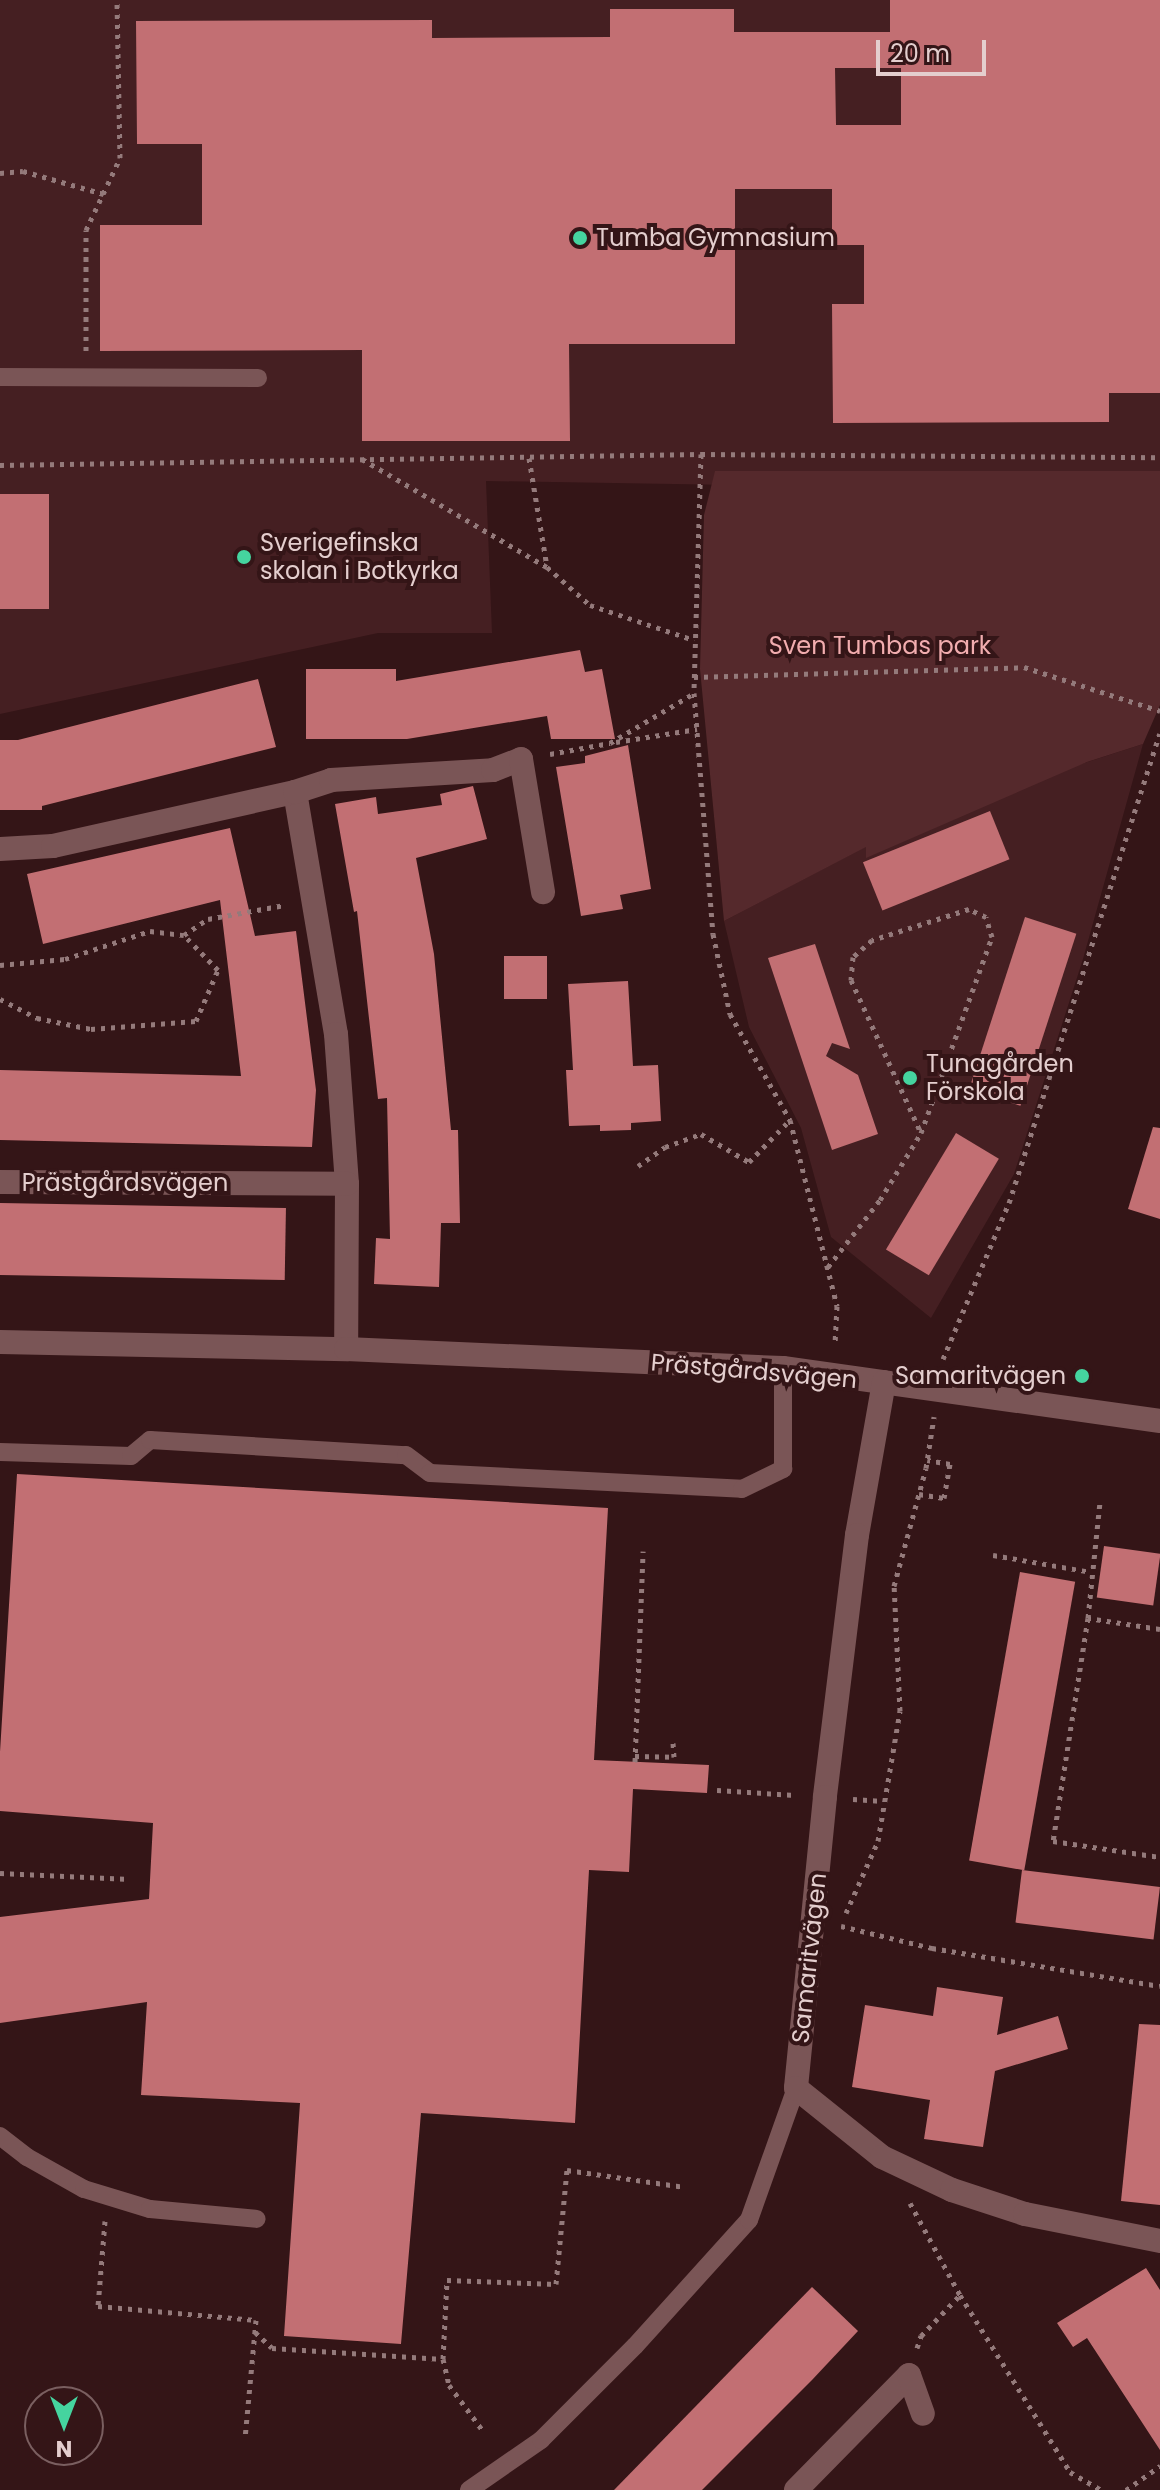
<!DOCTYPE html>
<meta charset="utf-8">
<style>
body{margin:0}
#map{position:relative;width:1160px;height:2490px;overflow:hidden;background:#341517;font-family:Poppins,sans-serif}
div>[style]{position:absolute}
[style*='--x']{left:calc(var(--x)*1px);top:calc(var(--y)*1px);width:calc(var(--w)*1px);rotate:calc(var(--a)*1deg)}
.built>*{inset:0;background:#451f22}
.green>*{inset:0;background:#55292c}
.building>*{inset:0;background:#c26f73;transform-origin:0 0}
.path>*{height:5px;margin-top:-2.5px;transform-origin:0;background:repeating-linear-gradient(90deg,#947a7b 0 4px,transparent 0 10px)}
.lane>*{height:18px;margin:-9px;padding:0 9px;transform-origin:9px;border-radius:9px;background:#7a5556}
.street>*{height:24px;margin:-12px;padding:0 12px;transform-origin:12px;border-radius:12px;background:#7a5556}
.dots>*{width:22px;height:22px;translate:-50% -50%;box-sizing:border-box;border:4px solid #341517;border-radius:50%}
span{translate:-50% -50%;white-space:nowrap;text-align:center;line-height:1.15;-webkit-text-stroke:8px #341517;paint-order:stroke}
.poi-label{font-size:24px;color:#e4cece}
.left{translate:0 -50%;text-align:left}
.right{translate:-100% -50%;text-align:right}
.park-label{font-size:24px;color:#f2adaf}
.street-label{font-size:24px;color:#e4cece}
.north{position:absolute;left:24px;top:2386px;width:80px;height:80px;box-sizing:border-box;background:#341517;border:2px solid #7a5f60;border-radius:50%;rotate:180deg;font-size:22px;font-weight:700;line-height:32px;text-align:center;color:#e4cece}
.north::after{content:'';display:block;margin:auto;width:28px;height:36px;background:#45d49f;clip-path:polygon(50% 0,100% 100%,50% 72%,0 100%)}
.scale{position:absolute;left:876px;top:40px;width:110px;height:36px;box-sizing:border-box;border:4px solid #e4cece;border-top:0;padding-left:10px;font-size:24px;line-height:28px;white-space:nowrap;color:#e4cece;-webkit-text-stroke:6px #341517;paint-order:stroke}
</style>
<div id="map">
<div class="built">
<i style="clip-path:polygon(0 0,1160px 0,1160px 519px,866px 487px,486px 481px,492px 633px,378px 633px,0 714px)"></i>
<i style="clip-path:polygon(1143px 744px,1083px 959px,1014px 1174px,931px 1318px,831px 1237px,801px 1128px,749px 1027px,724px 921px,930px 813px)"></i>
</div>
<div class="green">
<i style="clip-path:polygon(715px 471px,1160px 471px,1160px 705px,1143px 744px,1087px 762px,866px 858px,866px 847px,724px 921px,700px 669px,704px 515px)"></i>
</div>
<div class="building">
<i style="clip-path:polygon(evenodd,890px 0,1160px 0,1160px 393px,1109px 393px,1109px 422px,833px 423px,832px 304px,864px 304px,864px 245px,832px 245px,832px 189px,735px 189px,735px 344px,569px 344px,570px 441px,362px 441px,362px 350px,100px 351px,100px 225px,202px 225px,202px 144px,137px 144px,136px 21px,432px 20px,432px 38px,610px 37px,610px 9px,734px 9px,734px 32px,890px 32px,890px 0,835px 68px,901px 68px,901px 125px,836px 125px,835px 68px)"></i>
<i style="left:49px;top:494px;width:115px;height:49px;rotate:90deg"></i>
<i style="clip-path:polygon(580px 650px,585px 672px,602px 669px,615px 739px,551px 739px,547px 716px,407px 739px,306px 739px,306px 669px,396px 669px,396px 681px)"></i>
<i style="clip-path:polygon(258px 679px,276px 747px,42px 806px,42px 810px,0 810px,0 740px,18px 740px)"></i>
<i style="clip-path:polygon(628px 745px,651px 889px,620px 895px,623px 909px,581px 916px,556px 767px,585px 763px,585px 756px)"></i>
<i style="clip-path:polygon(473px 786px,487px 839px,416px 858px,434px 954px,451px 1130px,458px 1130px,460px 1223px,441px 1223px,439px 1287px,374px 1284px,376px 1238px,390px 1239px,387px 1098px,378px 1099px,357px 911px,354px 912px,335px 804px,376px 797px,378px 814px,442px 805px,440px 794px)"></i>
<i style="left:990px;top:811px;width:52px;height:137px;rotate:68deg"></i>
<i style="clip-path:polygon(230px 828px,255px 936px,296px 931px,316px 1090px,312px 1147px,0 1140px,0 1070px,241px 1076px,220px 900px,43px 944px,27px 874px)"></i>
<i style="left:1025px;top:917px;width:54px;height:181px;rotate:18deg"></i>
<i style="clip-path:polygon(815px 944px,850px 1049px,832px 1043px,826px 1056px,858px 1075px,878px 1134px,832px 1150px,768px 958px)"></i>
<i style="left:504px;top:956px;width:43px;height:43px"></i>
<i style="clip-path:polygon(628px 981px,633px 1066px,658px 1065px,661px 1121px,631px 1123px,631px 1130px,600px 1131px,600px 1125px,569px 1126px,566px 1070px,573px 1070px,568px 984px)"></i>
<i style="clip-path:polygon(1153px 1127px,1160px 1128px,1160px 1219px,1128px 1209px)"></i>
<i style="left:956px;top:1133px;width:50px;height:136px;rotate:31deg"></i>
<i style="left:0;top:1203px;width:286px;height:72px;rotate:1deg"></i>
<i style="clip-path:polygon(17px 1474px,608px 1508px,594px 1760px,709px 1765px,707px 1793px,633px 1789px,629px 1872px,589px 1870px,575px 2123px,421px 2113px,401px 2344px,284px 2336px,300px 2103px,141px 2095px,147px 2002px,0 2023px,0 1917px,149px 1899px,153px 1823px,0 1811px,0 1752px)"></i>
<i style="left:1104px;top:1546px;width:57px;height:52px;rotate:8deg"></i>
<i style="left:1020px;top:1572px;width:56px;height:293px;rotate:10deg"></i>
<i style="left:1022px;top:1870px;width:139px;height:53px;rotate:7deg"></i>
<i style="clip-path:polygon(937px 1987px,1003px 1997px,997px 2035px,1058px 2016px,1068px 2049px,995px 2071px,983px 2147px,924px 2139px,930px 2100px,852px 2087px,865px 2005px,933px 2016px)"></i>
<i style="clip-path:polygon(1139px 2024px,1160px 2025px,1160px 2205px,1121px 2201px)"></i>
<i style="clip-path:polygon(1146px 2268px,1160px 2290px,1160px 2450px,1087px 2338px,1073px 2347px,1057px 2323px)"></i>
<i style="clip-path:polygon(812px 2287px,858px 2331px,812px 2380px,702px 2490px,614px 2490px)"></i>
</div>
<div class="path">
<i style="--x:0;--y:173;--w:23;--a:-5"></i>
<i style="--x:23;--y:171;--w:84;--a:15.9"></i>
<i style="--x:86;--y:351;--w:121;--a:-90"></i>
<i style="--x:86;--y:230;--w:80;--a:-64.7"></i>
<i style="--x:120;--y:158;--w:158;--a:-91.1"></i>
<i style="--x:701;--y:454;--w:239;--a:91.7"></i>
<i style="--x:694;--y:693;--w:242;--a:85.5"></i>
<i style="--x:713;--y:934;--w:82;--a:78"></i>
<i style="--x:730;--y:1014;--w:122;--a:60.5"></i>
<i style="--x:790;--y:1120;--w:192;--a:75.8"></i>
<i style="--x:837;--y:1306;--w:38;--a:93"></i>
<i style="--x:529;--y:458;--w:110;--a:80.6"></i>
<i style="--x:547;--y:567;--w:57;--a:41.5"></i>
<i style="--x:590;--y:605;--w:110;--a:18.6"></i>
<i style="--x:362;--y:459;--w:214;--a:30.3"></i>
<i style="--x:0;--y:465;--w:701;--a:-0.9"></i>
<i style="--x:701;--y:454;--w:459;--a:0.4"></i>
<i style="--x:694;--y:677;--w:330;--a:-1.7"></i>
<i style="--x:1024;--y:667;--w:143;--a:17.9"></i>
<i style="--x:616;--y:742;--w:82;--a:-9.1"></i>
<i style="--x:550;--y:754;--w:61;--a:-10.4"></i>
<i style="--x:610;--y:743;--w:96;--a:-30.6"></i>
<i style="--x:0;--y:965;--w:65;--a:-5.3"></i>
<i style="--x:65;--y:959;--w:89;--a:-18.2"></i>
<i style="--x:150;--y:931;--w:34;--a:7"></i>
<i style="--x:0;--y:999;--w:42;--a:27.2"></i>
<i style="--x:37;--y:1018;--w:55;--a:11.5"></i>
<i style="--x:91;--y:1029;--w:105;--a:-4.4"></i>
<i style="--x:196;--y:1021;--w:56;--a:-66.7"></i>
<i style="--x:218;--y:970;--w:49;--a:-134.2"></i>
<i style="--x:184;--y:935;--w:29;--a:-34"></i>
<i style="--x:208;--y:919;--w:78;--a:-10.3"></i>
<i style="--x:638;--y:1166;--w:33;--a:-35"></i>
<i style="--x:665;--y:1147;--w:38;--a:-20"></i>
<i style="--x:701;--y:1134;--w:56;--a:30.3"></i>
<i style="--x:749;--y:1162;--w:59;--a:-45.7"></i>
<i style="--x:828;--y:1267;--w:85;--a:-52.2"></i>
<i style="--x:880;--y:1200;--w:79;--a:-58.5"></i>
<i style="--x:921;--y:1133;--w:208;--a:-70.1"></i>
<i style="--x:992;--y:937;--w:21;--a:-107"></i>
<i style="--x:986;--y:917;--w:19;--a:-155"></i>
<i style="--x:969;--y:909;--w:102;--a:162.3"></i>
<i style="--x:872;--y:940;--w:25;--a:138"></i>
<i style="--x:853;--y:957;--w:23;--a:95"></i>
<i style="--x:851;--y:980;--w:168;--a:65.4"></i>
<i style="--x:943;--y:1359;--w:169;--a:-67.1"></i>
<i style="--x:1009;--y:1203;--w:493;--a:-72.2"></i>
<i style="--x:919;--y:1494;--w:25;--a:9"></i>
<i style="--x:944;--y:1498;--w:35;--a:-80"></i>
<i style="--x:950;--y:1464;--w:23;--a:-170"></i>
<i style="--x:993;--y:1555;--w:99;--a:9.8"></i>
<i style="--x:1088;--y:1618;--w:118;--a:-84.1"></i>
<i style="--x:1160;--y:1629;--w:73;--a:-171.3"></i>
<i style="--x:1088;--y:1618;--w:226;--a:98.9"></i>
<i style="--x:1053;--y:1841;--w:108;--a:8.5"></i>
<i style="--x:635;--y:1756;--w:39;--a:1"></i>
<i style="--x:674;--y:1757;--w:14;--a:-94"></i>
<i style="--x:635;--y:1762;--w:211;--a:-87.8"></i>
<i style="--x:717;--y:1790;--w:78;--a:3.7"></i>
<i style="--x:853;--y:1799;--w:30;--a:4"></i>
<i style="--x:0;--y:1873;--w:130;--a:2.6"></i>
<i style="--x:846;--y:1913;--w:79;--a:-66"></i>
<i style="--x:878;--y:1841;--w:132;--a:-80.4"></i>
<i style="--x:900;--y:1711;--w:125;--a:-92.7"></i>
<i style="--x:894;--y:1586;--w:122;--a:-74.8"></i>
<i style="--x:926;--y:1468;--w:52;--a:-81.1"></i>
<i style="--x:841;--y:1926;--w:94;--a:13.6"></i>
<i style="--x:932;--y:1948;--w:231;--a:9.5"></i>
<i style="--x:910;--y:2203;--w:105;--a:61.5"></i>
<i style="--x:960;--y:2295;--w:208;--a:58.1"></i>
<i style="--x:1070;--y:2472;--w:36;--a:30"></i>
<i style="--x:105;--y:2221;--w:85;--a:94.7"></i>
<i style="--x:98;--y:2306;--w:159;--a:5.1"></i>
<i style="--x:256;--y:2320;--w:119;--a:95.3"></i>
<i style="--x:255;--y:2332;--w:23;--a:43"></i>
<i style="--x:272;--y:2348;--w:171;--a:3.7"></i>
<i style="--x:443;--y:2359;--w:79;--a:-87.1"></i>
<i style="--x:447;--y:2280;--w:109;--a:2.1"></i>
<i style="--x:556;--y:2284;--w:115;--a:-84.5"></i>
<i style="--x:567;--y:2170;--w:119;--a:8.2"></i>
<i style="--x:917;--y:2348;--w:13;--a:-72"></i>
<i style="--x:921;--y:2336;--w:57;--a:-46.4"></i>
<i style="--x:443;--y:2359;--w:27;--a:77"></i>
<i style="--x:449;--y:2385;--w:57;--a:53.5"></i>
<i style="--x:1126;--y:2490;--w:42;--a:-35.2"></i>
</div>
<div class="lane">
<i style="--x:0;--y:377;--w:258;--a:0.2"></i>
<i style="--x:0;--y:1452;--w:131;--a:1.7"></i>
<i style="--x:131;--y:1456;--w:25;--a:-40"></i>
<i style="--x:150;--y:1440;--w:256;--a:3.4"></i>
<i style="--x:406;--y:1455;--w:30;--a:37"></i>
<i style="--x:430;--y:1473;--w:312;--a:2.9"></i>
<i style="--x:742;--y:1489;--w:46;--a:-26"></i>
<i style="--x:783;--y:1469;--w:101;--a:-90"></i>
<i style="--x:0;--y:2136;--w:34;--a:38"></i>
<i style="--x:27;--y:2157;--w:65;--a:29.3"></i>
<i style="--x:84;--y:2189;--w:69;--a:16.9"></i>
<i style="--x:150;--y:2209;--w:107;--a:5.3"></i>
<i style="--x:469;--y:2490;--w:88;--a:-34.8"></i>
<i style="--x:541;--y:2440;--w:133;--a:-45"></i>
<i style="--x:635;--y:2346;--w:170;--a:-47.9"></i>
<i style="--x:749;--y:2220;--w:140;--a:-70.4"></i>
</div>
<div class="street">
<i style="--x:295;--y:792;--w:245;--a:80.4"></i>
<i style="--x:336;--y:1034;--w:150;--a:85.8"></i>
<i style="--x:347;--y:1184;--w:165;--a:90.3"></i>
<i style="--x:0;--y:849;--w:53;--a:-3.2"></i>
<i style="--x:53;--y:846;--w:248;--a:-12.6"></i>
<i style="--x:295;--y:792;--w:38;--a:-18"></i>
<i style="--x:331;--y:780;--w:162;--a:-3.5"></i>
<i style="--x:493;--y:770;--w:30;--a:-21"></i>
<i style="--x:521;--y:759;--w:135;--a:80.6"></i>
<i style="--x:0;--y:1182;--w:347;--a:0.3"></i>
<i style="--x:0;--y:1342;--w:346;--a:1.2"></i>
<i style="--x:346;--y:1349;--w:437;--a:2.5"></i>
<i style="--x:783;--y:1368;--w:381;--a:8"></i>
<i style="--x:884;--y:1382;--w:155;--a:100"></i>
<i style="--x:857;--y:1535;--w:264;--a:97"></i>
<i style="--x:825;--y:1797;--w:292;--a:95.7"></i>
<i style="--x:796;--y:2088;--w:110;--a:38.7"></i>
<i style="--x:882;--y:2157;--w:77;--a:25.2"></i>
<i style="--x:952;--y:2190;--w:77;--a:18.2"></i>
<i style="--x:1025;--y:2214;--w:138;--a:11.3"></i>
<i style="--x:796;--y:2490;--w:161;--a:-45.5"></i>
<i style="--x:909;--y:2375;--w:41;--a:70.3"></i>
</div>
<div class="dots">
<i style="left:580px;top:238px;background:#45d49f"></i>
<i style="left:244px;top:557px;background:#45d49f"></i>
<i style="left:910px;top:1078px;background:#45d49f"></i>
<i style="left:1082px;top:1376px;background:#45d49f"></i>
</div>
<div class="poi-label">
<span class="left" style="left:596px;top:238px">Tumba Gymnasium</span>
<span class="left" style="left:260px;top:557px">Sverigefinska<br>skolan i Botkyrka</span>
<span class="left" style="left:926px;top:1078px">Tunagården<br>Förskola</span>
<span class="right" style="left:1066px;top:1376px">Samaritvägen</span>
</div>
<div class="park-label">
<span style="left:880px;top:646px">Sven Tumbas park</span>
</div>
<div class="street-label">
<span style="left:125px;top:1183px">Prästgårdsvägen</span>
<span style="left:754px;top:1371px;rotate:5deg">Prästgårdsvägen</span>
<span style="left:809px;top:1958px;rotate:-84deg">Samaritvägen</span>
</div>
<div class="north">N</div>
<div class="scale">20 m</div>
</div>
